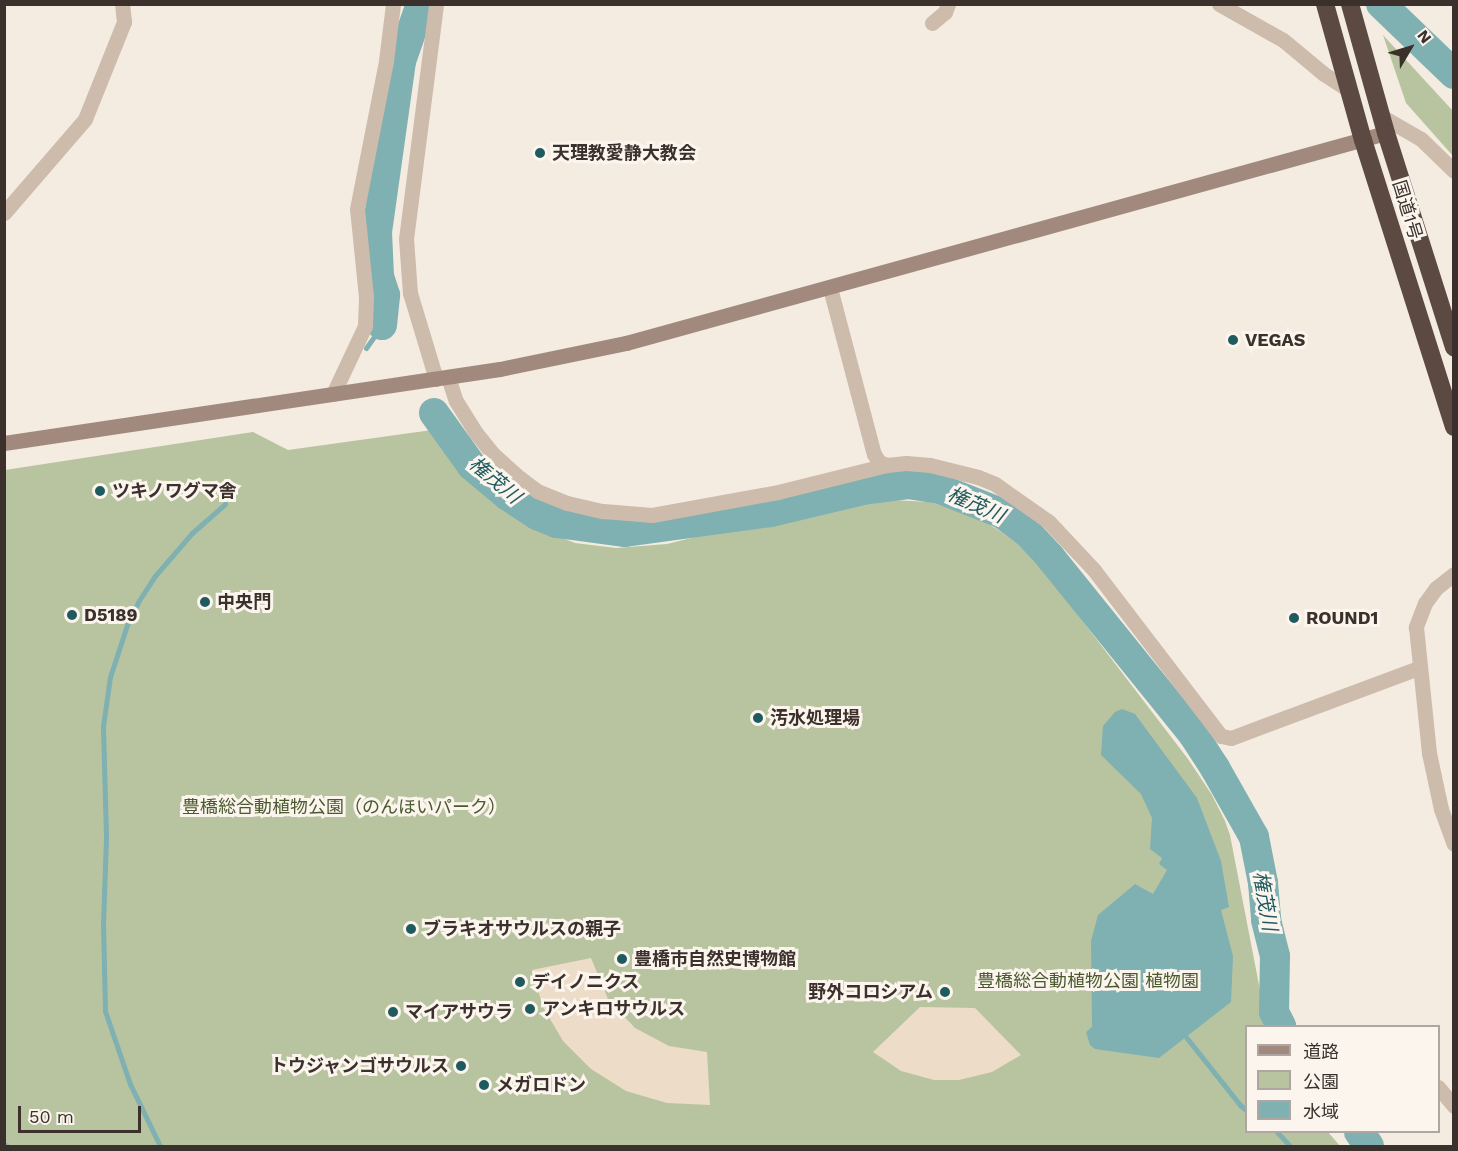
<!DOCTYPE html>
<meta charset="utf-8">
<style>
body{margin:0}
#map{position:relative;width:1458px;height:1151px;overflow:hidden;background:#f4ebe1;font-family:"Work Sans","Noto Sans JP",sans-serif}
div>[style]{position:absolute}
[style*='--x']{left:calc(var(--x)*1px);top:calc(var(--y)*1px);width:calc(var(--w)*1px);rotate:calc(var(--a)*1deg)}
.green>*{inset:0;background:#b8c4a0}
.plaza>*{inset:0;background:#ecdcc8}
.water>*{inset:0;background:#7fb0b2}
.stream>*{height:5px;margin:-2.5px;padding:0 2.5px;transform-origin:2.5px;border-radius:2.5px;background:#7fb0b2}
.river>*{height:30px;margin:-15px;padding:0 15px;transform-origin:15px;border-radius:15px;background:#7fb0b2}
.street>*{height:15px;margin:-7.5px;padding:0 7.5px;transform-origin:7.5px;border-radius:7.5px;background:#cdbbac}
.secondary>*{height:15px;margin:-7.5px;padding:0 7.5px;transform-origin:7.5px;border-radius:7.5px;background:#a18a7d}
.highway>*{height:18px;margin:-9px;padding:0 9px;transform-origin:9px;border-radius:9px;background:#5c4a42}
.dots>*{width:16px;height:16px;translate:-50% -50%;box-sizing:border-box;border:3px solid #fbf5ee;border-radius:50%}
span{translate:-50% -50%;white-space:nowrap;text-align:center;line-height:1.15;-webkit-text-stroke:6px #fbf5ee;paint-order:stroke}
.poi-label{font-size:18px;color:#3b302b;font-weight:700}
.left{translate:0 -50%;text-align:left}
.right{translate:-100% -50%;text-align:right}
.street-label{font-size:18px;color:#3b302b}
.park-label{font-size:18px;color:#4a5a2e}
.water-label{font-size:20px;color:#1f5a5e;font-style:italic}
.frame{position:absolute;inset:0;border:6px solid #3b302b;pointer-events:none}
.legend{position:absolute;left:1245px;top:1025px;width:195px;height:108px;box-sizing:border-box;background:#fbf5ee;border:2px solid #aea6a0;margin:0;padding:8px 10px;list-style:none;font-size:18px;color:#3b302b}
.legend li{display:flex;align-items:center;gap:12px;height:30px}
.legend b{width:30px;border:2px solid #aea6a0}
.north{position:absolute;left:1380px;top:18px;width:60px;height:60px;-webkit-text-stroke:4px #fbf5ee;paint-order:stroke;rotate:52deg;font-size:16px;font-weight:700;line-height:24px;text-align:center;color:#3b302b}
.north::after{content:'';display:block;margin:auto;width:21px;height:27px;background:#3b302b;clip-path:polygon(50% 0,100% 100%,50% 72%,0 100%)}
.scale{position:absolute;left:18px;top:1106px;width:123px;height:27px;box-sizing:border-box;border:3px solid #3b302b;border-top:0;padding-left:8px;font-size:18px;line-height:21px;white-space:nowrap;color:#3b302b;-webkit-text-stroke:4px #fbf5ee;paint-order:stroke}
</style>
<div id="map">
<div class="green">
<i style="clip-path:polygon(1383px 35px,1453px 111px,1453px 156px,1406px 103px)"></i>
<i style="clip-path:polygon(432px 430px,466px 476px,492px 498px,545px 531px,575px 543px,616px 548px,667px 544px,760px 521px,893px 500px,929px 502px,953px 508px,986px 522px,1016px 542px,1042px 568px,1188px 759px,1212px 795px,1225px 821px,1230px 835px,1265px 1016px,1270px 1026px,1246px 1026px,1246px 1132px,1328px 1132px,1340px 1146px,5px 1146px,5px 470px,253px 432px,288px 450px)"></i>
</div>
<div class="plaza">
<i style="clip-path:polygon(591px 958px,608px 999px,635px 1028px,669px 1046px,707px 1052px,710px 1105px,667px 1103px,626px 1091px,591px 1069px,563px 1041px,543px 1007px,532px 970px)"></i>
<i style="clip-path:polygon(920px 1007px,975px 1008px,1021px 1055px,992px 1072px,959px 1080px,934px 1080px,901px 1071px,873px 1052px)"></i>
</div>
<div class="water">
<i style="clip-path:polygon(1122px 709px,1135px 714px,1197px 798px,1221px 861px,1229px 907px,1221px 910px,1233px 956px,1231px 1002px,1159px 1058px,1095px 1049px,1090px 1045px,1086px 1032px,1092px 1027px,1091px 941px,1098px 915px,1135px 884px,1153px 894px,1167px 870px,1159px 864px,1162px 858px,1150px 849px,1152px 818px,1141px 794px,1101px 755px,1103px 726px,1115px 712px)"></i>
</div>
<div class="stream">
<i style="--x:366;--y:348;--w:28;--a:-55"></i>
<i style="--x:1186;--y:1037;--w:87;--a:51.5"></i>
<i style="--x:1240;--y:1105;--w:8;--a:40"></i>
<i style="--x:1277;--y:1132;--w:19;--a:47"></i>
<i style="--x:4;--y:1144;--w:4;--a:34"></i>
<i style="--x:160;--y:1146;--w:69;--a:-115.8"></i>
<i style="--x:130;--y:1084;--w:77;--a:-108.9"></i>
<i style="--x:105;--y:1011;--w:87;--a:-91.3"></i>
<i style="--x:103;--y:924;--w:88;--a:-88"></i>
<i style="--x:106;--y:836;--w:110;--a:-91.6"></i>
<i style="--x:103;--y:726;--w:49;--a:-81.9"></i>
<i style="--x:110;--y:677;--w:55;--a:-71.9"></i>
<i style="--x:127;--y:625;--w:25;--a:-64"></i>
<i style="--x:138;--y:602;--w:30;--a:-57"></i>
<i style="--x:154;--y:577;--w:58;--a:-49.2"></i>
<i style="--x:192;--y:533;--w:44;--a:-41.3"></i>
</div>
<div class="river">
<i style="--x:1381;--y:4;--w:101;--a:43.8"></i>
<i style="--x:382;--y:325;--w:30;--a:-84"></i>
<i style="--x:385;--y:295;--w:20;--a:-108"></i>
<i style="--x:379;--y:276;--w:44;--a:-92.6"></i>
<i style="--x:377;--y:232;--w:173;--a:-82"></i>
<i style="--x:401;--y:61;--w:60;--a:-70.7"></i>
<i style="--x:434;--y:413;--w:65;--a:54.4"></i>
<i style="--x:472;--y:466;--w:47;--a:39.8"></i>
<i style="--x:508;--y:496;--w:35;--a:33"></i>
<i style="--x:537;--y:515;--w:22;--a:22"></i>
<i style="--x:557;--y:523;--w:69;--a:7.5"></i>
<i style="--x:625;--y:532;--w:147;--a:-7.8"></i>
<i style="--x:771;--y:512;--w:95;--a:-13.4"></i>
<i style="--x:863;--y:490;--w:45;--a:-7.6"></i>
<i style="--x:908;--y:484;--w:32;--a:9"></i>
<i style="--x:940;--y:489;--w:66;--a:21.5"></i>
<i style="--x:1001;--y:513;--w:32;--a:36"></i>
<i style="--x:1027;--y:532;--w:34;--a:47"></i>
<i style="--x:1050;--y:557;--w:228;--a:51.1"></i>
<i style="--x:1193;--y:734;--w:40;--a:57.1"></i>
<i style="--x:1215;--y:768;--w:79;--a:60.5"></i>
<i style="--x:1254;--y:837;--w:47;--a:78.9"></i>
<i style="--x:1263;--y:883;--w:37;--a:85"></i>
<i style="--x:1266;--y:920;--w:37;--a:76"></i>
<i style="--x:1275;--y:956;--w:56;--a:91"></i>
<i style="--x:1274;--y:1012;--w:16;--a:63"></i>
<i style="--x:1359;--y:1132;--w:17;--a:54"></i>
</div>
<div class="street">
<i style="--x:1219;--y:4;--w:73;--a:29.4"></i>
<i style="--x:1283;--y:40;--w:53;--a:39.7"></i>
<i style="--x:1324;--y:74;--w:30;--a:33"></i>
<i style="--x:932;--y:23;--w:17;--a:-40"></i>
<i style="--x:945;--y:12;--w:9;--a:-69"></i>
<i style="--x:1381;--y:116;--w:46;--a:29.9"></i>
<i style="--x:1421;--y:139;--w:46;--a:44.1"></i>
<i style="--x:4;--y:213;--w:124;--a:-49.2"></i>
<i style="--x:85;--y:119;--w:105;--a:-68.1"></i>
<i style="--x:124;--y:22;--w:18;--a:-96"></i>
<i style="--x:830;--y:288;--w:172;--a:75.2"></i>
<i style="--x:874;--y:454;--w:9;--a:58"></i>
<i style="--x:879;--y:462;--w:9;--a:21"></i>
<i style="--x:887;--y:465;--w:19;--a:-6"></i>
<i style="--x:906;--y:463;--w:24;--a:5"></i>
<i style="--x:930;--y:465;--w:49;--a:14"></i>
<i style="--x:978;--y:477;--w:18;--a:22"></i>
<i style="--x:995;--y:484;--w:66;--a:35.1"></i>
<i style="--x:1049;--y:522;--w:66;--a:46.8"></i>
<i style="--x:1094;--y:570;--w:209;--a:52.6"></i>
<i style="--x:1221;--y:736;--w:10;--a:11"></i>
<i style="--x:1231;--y:738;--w:200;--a:-20.5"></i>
<i style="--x:448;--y:377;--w:25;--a:72"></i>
<i style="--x:456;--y:401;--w:38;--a:58"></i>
<i style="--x:476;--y:433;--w:27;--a:51"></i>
<i style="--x:493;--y:454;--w:31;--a:42"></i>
<i style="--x:516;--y:475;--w:26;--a:37"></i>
<i style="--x:537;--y:491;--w:32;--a:22"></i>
<i style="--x:567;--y:503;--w:37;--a:13"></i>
<i style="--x:603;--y:511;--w:49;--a:4.7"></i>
<i style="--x:652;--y:515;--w:128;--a:-10.3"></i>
<i style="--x:778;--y:492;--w:112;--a:-13.9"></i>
<i style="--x:436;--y:379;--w:90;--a:-106.8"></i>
<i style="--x:410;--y:293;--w:54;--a:-94.2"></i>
<i style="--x:406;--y:239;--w:237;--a:-82.7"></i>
<i style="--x:333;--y:394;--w:75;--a:-64.8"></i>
<i style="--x:365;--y:326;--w:29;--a:-88"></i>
<i style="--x:366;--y:297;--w:88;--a:-95.8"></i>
<i style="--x:357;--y:209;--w:151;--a:-78.9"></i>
<i style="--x:386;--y:61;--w:57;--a:-83"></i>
<i style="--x:1454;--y:574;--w:23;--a:142"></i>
<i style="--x:1436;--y:588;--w:19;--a:126"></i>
<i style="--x:1425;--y:603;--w:26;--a:111"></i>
<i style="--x:1416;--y:627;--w:127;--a:84.1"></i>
<i style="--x:1429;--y:753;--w:57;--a:77.9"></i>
<i style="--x:1441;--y:809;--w:37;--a:70"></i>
<i style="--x:1438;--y:1087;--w:25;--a:50"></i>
</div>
<div class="secondary">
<i style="--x:4;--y:443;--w:501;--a:-8.49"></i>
<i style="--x:500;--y:369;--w:129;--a:-11.7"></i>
<i style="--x:626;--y:343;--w:788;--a:-15.45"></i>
</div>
<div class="highway">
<i style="--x:1325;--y:4;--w:141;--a:74.4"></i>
<i style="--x:1363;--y:140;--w:301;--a:72.4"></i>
<i style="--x:1350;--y:4;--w:134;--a:74.4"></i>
<i style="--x:1386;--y:133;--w:225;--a:72.4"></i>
</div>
<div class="dots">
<i style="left:540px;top:153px;background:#1f5a5e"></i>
<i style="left:1233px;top:340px;background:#1f5a5e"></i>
<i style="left:100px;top:491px;background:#1f5a5e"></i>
<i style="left:205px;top:602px;background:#1f5a5e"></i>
<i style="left:72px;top:615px;background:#1f5a5e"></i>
<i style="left:1294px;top:618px;background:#1f5a5e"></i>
<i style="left:758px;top:718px;background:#1f5a5e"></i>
<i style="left:411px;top:929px;background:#1f5a5e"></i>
<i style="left:622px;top:959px;background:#1f5a5e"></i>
<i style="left:520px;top:982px;background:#1f5a5e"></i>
<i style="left:945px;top:992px;background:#1f5a5e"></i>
<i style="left:530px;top:1009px;background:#1f5a5e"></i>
<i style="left:393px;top:1012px;background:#1f5a5e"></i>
<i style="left:461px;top:1066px;background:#1f5a5e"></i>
<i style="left:484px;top:1085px;background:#1f5a5e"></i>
</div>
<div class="poi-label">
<span class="left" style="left:552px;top:153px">天理教愛静大教会</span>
<span class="left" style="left:1245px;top:340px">VEGAS</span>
<span class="left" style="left:112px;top:491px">ツキノワグマ舎</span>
<span class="left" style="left:217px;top:602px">中央門</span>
<span class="left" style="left:84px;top:615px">D5189</span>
<span class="left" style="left:1306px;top:618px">ROUND1</span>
<span class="left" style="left:770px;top:718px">汚水処理場</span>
<span class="left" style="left:423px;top:929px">ブラキオサウルスの親子</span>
<span class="left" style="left:634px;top:959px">豊橋市自然史博物館</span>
<span class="left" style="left:532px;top:982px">デイノニクス</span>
<span class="right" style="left:933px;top:992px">野外コロシアム</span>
<span class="left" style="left:542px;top:1009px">アンキロサウルス</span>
<span class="left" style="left:405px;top:1012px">マイアサウラ</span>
<span class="right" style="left:449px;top:1066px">トウジャンゴサウルス</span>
<span class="left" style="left:496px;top:1085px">メガロドン</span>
</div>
<div class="street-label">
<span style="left:1407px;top:210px;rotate:73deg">国道1号</span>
</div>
<div class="park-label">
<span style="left:344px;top:807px">豊橋総合動植物公園（のんほいパーク）</span>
<span style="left:1088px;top:981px">豊橋総合動植物公園 植物園</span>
</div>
<div class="water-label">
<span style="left:495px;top:480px;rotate:40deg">権茂川</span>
<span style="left:976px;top:505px;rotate:24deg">権茂川</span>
<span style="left:1265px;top:901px;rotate:80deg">権茂川</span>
</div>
<div class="frame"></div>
<ul class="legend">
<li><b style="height:8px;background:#a18a7d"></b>道路</li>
<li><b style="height:16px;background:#b8c4a0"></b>公園</li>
<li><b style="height:16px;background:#7fb0b2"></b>水域</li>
</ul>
<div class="north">N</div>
<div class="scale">50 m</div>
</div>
